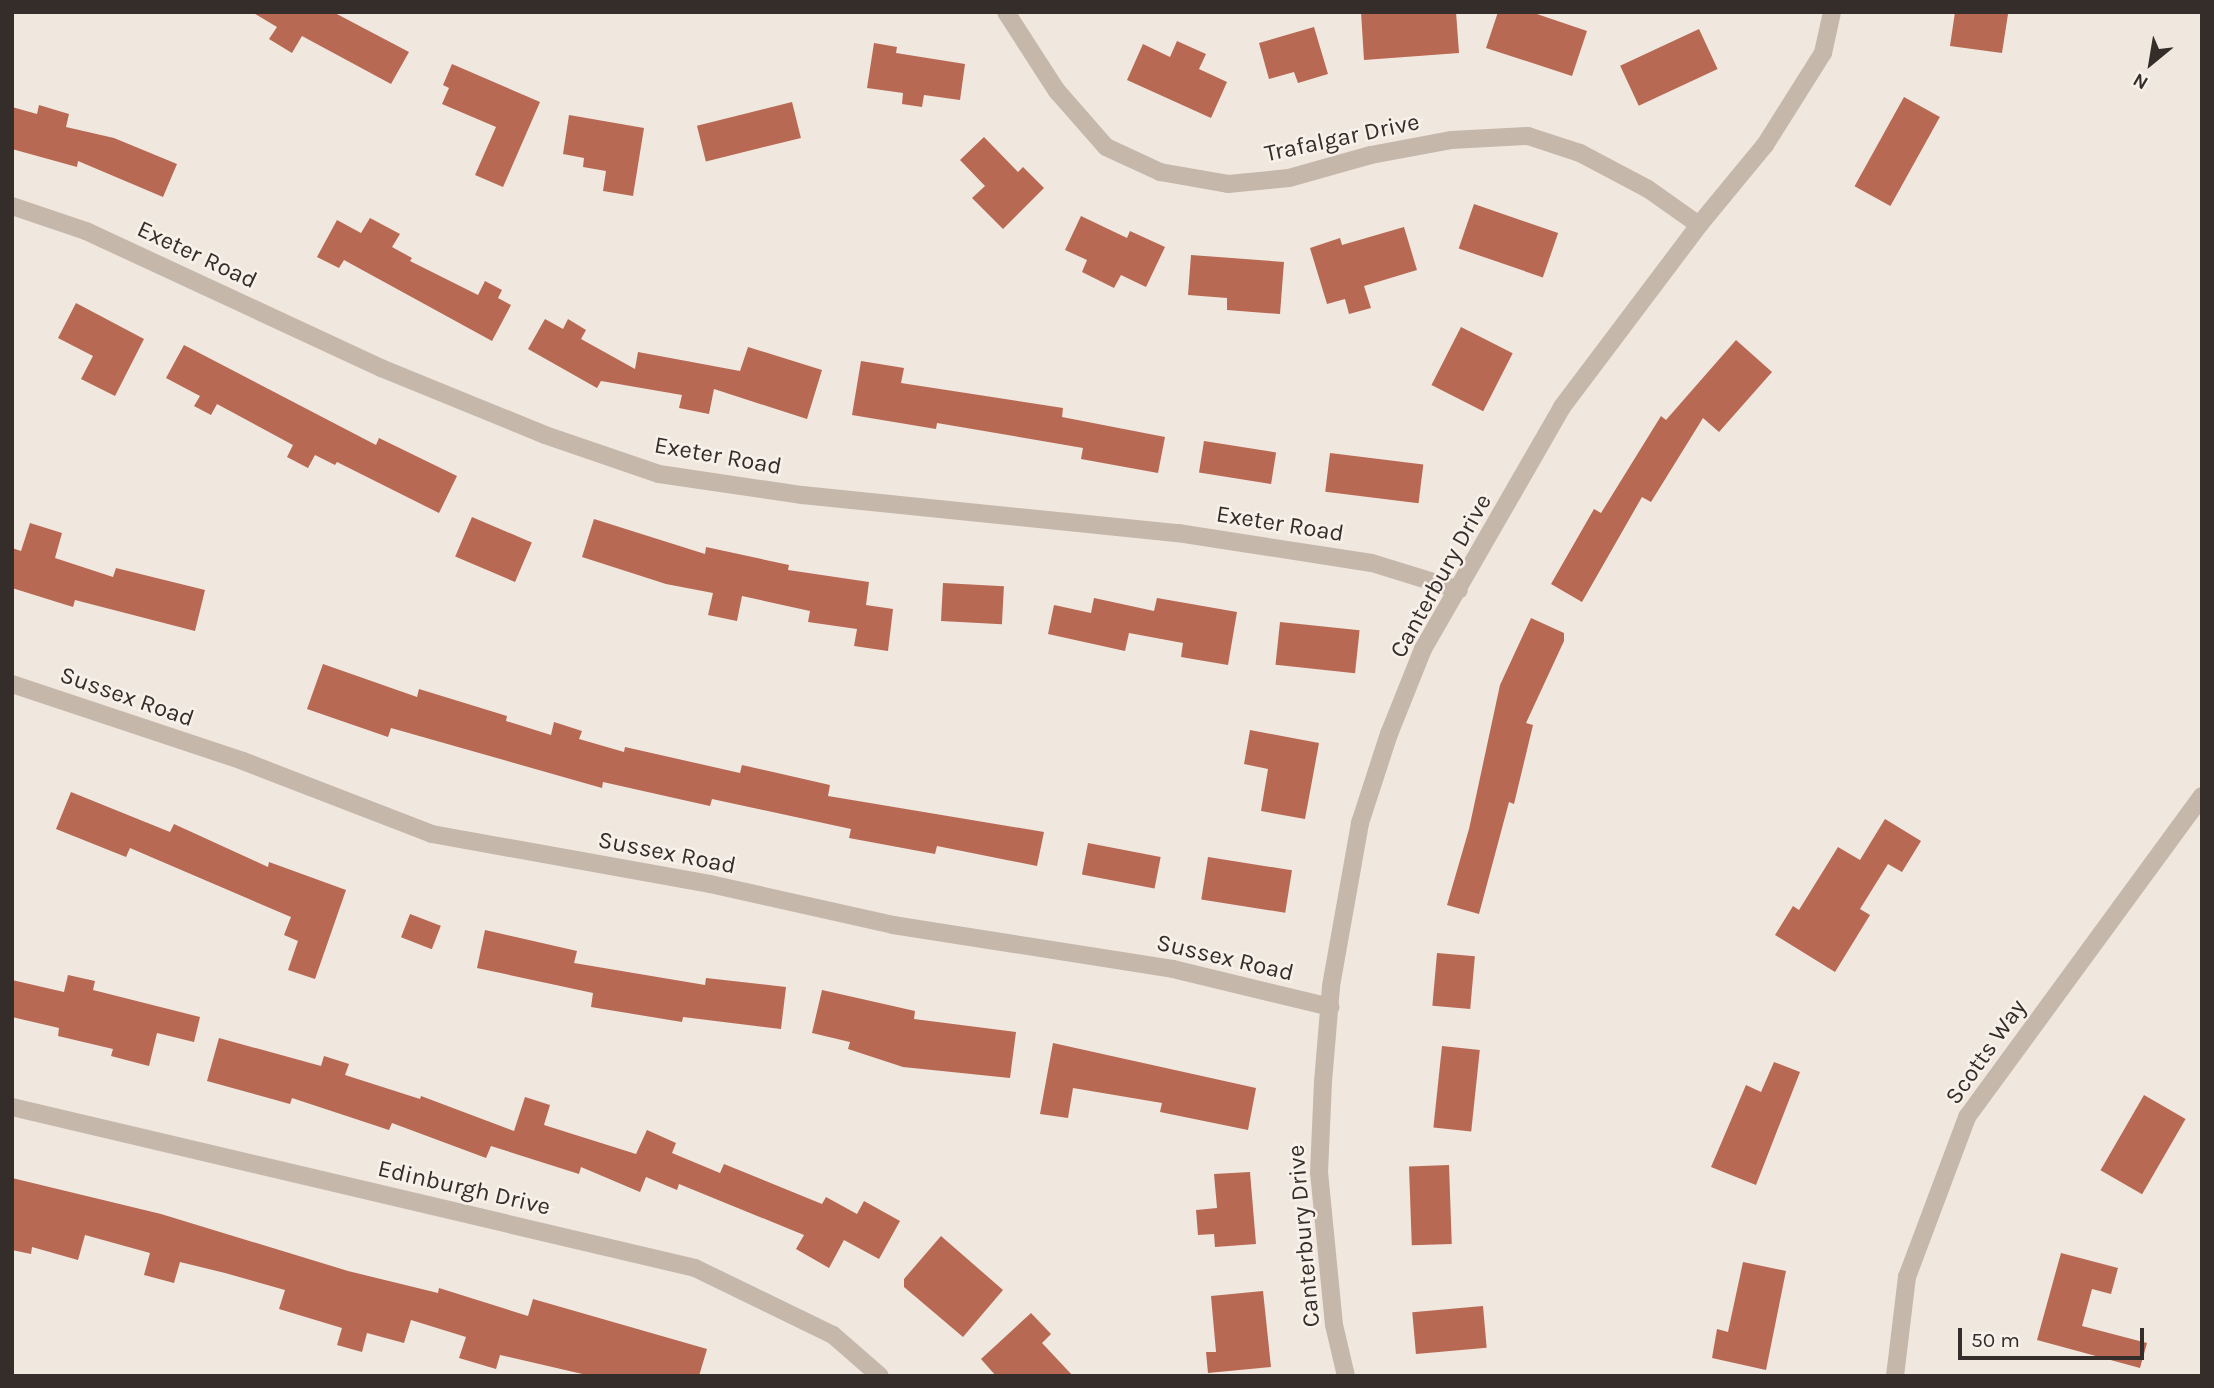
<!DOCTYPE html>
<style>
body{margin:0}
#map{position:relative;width:2214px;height:1388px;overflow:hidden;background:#f0e7de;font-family:Karla,sans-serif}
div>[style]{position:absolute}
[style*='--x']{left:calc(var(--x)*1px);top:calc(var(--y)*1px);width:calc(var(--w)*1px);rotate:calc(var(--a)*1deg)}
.building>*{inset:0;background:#b86954;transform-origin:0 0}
.minor>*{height:18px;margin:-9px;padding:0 9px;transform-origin:9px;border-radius:9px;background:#c6b7ab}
span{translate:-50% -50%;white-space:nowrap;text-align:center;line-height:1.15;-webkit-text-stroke:5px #f8f1ea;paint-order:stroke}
.street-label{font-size:24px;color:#352d2a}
.frame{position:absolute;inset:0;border:14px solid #352d2a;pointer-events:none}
.north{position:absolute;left:2116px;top:28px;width:70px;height:70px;-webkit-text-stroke:5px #f8f1ea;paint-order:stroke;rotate:210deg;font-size:19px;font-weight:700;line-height:28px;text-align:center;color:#352d2a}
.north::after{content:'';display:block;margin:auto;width:24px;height:32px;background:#352d2a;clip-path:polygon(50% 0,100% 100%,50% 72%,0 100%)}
.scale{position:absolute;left:1958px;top:1328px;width:186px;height:32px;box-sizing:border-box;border:4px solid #352d2a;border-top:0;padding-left:9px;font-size:21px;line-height:24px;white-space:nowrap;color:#352d2a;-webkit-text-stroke:5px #f8f1ea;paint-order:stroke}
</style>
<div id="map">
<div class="building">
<i style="clip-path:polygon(252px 12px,333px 12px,409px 52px,391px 84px,302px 36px,292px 53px,269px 39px,277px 27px)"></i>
<i style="clip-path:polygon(1361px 12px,1456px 12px,1459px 53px,1364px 60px)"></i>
<i style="clip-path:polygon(1498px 12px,1531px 12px,1587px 31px,1572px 76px,1486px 48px)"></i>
<i style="clip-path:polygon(1955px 12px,2008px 14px,2002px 53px,1950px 46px)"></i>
<i style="clip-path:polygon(1314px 27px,1328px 74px,1298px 83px,1294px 72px,1269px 79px,1259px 43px)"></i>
<i style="left:1699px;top:29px;width:44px;height:87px;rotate:65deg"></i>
<i style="clip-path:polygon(1177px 41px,1206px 54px,1199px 69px,1227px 82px,1211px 118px,1127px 80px,1143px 44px,1170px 57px)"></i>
<i style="clip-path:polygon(874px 43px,897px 47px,896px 53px,965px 64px,960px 100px,924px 95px,922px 107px,902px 104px,903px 93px,867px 88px)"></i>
<i style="clip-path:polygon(452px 64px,540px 102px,503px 187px,475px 175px,496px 127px,442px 104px,449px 88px,443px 85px)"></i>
<i style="left:1904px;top:97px;width:41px;height:102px;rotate:29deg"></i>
<i style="left:792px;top:102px;width:37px;height:98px;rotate:76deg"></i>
<i style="clip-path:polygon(39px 105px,69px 114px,66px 127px,114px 138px,177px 164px,163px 197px,78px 161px,77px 167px,12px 149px,12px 107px,37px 114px)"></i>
<i style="clip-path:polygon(569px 115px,644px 128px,633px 196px,603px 191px,606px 171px,583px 167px,584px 158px,563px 154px)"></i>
<i style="clip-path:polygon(984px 137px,1018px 172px,1023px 167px,1044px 188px,1003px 229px,972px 198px,985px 186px,960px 160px)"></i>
<i style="left:1474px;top:204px;width:89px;height:47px;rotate:19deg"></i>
<i style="clip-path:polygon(1081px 216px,1127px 238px,1130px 231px,1165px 247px,1146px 287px,1121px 275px,1114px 288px,1082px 272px,1087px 260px,1065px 250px)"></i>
<i style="clip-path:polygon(370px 218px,400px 234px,392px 247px,412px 258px,410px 261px,478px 295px,485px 281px,502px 290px,498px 298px,511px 305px,492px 341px,344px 260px,339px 268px,317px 257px,337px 220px,361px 233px)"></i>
<i style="clip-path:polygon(1404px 227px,1417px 270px,1364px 286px,1371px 308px,1349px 314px,1345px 299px,1327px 304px,1310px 248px,1340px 238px,1342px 245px)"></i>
<i style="clip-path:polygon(1191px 255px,1284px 262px,1280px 314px,1227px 310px,1227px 298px,1188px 295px)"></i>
<i style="clip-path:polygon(76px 303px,144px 339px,115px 396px,81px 379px,93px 356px,58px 338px)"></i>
<i style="clip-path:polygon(545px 319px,563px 329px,568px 319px,586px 330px,581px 339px,635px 369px,638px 352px,740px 371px,748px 347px,822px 370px,807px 419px,714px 389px,709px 414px,679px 408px,682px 395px,601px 381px,597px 388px,528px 349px)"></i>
<i style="left:1461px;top:327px;width:58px;height:65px;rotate:27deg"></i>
<i style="clip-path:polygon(1736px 340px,1772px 372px,1719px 432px,1703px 418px,1651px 502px,1642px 497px,1582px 602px,1551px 584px,1594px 509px,1601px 513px,1661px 416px,1666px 420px)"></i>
<i style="clip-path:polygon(184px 345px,376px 445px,379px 438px,457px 476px,439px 513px,337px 462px,335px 465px,315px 455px,308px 468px,287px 457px,293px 445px,217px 404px,211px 415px,194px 406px,200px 396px,166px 378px)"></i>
<i style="clip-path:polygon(861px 361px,904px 368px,901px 383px,1063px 408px,1062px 417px,1165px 437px,1158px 473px,1081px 459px,1083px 448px,937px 423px,936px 429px,852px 415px)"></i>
<i style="left:1204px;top:441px;width:73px;height:32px;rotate:9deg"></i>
<i style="left:1330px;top:453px;width:94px;height:39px;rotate:7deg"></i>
<i style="left:472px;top:517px;width:65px;height:43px;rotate:23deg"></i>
<i style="clip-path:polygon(594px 519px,705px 554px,706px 547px,789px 565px,788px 570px,869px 582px,866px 605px,893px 609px,888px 651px,854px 646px,857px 629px,808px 622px,810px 611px,742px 596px,737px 621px,708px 615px,713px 593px,666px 584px,582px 557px)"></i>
<i style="clip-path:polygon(30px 523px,62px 533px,55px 558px,113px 577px,116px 568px,205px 590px,195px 631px,75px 600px,73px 607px,12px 588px,12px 548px,21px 551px)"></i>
<i style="left:943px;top:583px;width:61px;height:38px;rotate:3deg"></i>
<i style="clip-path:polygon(1094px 598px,1154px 611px,1157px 598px,1237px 612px,1228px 665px,1181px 657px,1183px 643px,1129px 633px,1125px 651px,1048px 634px,1054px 605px,1091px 613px)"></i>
<i style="clip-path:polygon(1531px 618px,1564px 633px,1564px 641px,1526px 723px,1533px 725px,1514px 804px,1509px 802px,1479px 914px,1447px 905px,1469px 829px,1500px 685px)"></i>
<i style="left:1280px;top:622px;width:80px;height:43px;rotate:6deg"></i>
<i style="clip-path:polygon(323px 664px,417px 697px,419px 689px,507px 716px,506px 721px,551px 735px,554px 722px,582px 731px,579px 739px,624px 752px,625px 747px,740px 773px,742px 765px,830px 785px,828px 796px,1044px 832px,1037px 866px,937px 846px,935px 854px,849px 838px,851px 829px,712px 799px,710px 806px,603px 782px,602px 788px,391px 728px,388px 737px,307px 709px)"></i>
<i style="clip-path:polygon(1250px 730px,1319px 743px,1305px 819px,1261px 811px,1268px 769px,1244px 764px)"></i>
<i style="clip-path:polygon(71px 792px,170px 832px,174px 824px,268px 867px,269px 862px,346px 890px,315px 979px,288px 970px,298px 941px,284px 935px,291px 917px,130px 848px,126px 857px,56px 829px)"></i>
<i style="clip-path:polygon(1885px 819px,1921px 841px,1902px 872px,1888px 864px,1860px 909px,1870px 915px,1835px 972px,1775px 935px,1793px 906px,1799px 910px,1838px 847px,1860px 860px)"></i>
<i style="left:1088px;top:843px;width:74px;height:32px;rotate:11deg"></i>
<i style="left:1208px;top:857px;width:85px;height:43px;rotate:9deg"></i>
<i style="left:410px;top:914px;width:33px;height:25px;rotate:21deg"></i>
<i style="clip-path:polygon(485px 930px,577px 951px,574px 963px,705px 985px,706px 978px,786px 987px,781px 1029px,683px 1017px,682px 1022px,591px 1007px,593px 993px,477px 968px)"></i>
<i style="left:1437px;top:953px;width:38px;height:53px;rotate:5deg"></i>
<i style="clip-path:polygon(68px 975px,95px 981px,93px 990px,200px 1017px,194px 1042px,157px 1033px,149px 1066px,111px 1056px,113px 1049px,58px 1036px,59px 1028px,12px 1017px,12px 980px,64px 992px)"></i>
<i style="clip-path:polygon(822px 990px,915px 1011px,914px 1019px,1016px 1032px,1010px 1078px,903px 1067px,848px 1049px,850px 1042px,812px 1033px)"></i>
<i style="clip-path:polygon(219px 1038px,321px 1066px,324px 1056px,349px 1064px,345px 1075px,420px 1099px,421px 1096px,514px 1131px,525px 1097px,550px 1105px,544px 1125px,636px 1154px,647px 1130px,676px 1143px,672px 1153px,720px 1173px,724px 1164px,822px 1204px,826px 1197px,857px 1214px,864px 1201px,900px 1221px,879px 1259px,844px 1240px,829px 1268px,796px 1249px,804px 1235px,679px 1184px,677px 1190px,646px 1177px,640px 1192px,581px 1167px,579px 1174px,491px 1146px,486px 1158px,392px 1123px,389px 1130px,292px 1098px,290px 1104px,207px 1081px)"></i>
<i style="clip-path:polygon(1053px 1043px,1256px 1088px,1248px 1130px,1160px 1112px,1162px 1103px,1073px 1088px,1068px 1118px,1040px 1114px)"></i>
<i style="left:1442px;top:1046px;width:38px;height:82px;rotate:6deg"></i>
<i style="clip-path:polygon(1774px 1062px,1800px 1072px,1756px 1185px,1711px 1167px,1746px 1085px,1761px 1092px)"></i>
<i style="left:2144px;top:1095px;width:48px;height:87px;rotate:30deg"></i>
<i style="left:1449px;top:1165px;width:79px;height:40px;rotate:88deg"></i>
<i style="clip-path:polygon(1250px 1172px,1256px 1244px,1215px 1247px,1214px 1234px,1198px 1235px,1196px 1210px,1217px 1208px,1214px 1174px)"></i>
<i style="clip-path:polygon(12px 1178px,161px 1214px,348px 1271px,438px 1293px,439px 1288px,528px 1316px,533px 1299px,707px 1349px,699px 1376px,591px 1376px,500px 1355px,496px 1369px,459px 1358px,466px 1337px,411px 1320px,404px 1343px,367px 1333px,362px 1352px,337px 1345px,342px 1328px,279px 1309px,285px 1290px,225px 1273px,180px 1262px,174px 1283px,144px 1275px,150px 1253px,85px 1235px,78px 1260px,32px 1247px,31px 1254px,12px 1250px)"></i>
<i style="clip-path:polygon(941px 1236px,1003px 1290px,963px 1337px,904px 1287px,904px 1279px)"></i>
<i style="clip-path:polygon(2061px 1253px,2118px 1268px,2111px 1294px,2092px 1289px,2082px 1326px,2147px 1343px,2140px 1368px,2037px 1340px)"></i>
<i style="clip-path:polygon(1743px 1262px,1786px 1271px,1766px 1370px,1712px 1358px,1717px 1329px,1728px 1332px)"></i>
<i style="clip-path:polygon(1263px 1291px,1271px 1367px,1208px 1373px,1206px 1352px,1216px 1352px,1211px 1296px)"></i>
<i style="left:1483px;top:1306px;width:42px;height:71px;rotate:85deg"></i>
<i style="clip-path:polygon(1031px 1313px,1051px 1334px,1042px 1343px,1073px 1376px,996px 1376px,981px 1359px)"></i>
</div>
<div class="minor">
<i style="--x:1006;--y:12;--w:94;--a:57.2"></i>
<i style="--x:1057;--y:91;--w:74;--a:48.8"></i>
<i style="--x:1106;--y:147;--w:60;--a:24.8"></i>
<i style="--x:1160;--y:172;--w:69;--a:10"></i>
<i style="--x:1228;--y:184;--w:61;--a:-5.6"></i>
<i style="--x:1289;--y:178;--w:85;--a:-15.7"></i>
<i style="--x:1371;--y:155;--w:81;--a:-10.6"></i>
<i style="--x:1451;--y:140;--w:77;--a:-3"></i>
<i style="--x:1528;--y:136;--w:55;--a:18.1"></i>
<i style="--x:1580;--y:153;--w:77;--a:27.9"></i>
<i style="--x:1648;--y:189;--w:62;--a:35.2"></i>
<i style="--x:12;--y:206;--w:78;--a:18.7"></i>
<i style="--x:86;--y:231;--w:325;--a:24.9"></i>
<i style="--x:381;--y:368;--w:177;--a:22.2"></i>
<i style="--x:545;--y:435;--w:120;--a:18.9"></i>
<i style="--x:659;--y:474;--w:145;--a:8.4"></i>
<i style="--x:802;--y:495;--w:378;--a:5.8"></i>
<i style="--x:1178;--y:533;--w:196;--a:8.8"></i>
<i style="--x:1372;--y:563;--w:91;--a:17.2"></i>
<i style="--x:12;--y:684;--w:243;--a:18.4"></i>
<i style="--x:243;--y:761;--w:203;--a:21.1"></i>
<i style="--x:432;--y:834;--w:282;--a:10.2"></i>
<i style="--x:710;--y:884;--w:188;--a:12.6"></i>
<i style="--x:893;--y:925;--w:283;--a:8.9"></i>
<i style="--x:1173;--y:969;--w:162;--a:13.6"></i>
<i style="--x:12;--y:1107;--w:702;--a:13.26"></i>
<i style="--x:695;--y:1268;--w:153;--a:25.9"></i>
<i style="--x:833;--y:1335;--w:62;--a:41.1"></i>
<i style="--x:1346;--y:1376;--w:52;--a:-103.2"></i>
<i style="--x:1334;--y:1325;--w:153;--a:-95.6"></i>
<i style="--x:1319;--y:1173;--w:91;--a:-87.5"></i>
<i style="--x:1323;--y:1082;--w:96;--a:-85.2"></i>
<i style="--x:1331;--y:986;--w:166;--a:-79.9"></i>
<i style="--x:1360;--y:823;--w:94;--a:-72"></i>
<i style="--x:1389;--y:734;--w:92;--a:-68.2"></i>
<i style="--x:1423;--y:649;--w:279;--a:-60.1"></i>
<i style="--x:1562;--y:407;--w:228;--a:-53"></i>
<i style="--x:1699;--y:225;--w:104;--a:-50.5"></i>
<i style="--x:1765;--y:145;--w:109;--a:-57.8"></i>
<i style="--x:1823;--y:53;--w:42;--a:-77.6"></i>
<i style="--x:1895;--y:1376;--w:100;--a:-83.1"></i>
<i style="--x:1907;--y:1277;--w:171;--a:-69.4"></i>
<i style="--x:1967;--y:1117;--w:398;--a:-53.8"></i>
</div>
<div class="street-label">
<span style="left:1342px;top:138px;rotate:-12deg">Trafalgar Drive</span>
<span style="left:197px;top:255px;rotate:25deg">Exeter Road</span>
<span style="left:718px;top:456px;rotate:10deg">Exeter Road</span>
<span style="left:1280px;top:524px;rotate:9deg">Exeter Road</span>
<span style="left:1441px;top:576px;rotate:-61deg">Canterbury Drive</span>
<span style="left:127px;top:697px;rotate:19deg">Sussex Road</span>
<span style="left:667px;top:853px;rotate:11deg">Sussex Road</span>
<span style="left:1225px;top:958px;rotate:13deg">Sussex Road</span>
<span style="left:1986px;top:1052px;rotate:-55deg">Scotts Way</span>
<span style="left:464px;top:1188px;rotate:13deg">Edinburgh Drive</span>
<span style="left:1304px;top:1236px;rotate:-95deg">Canterbury Drive</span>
</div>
<div class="frame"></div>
<div class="north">N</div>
<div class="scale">50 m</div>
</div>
